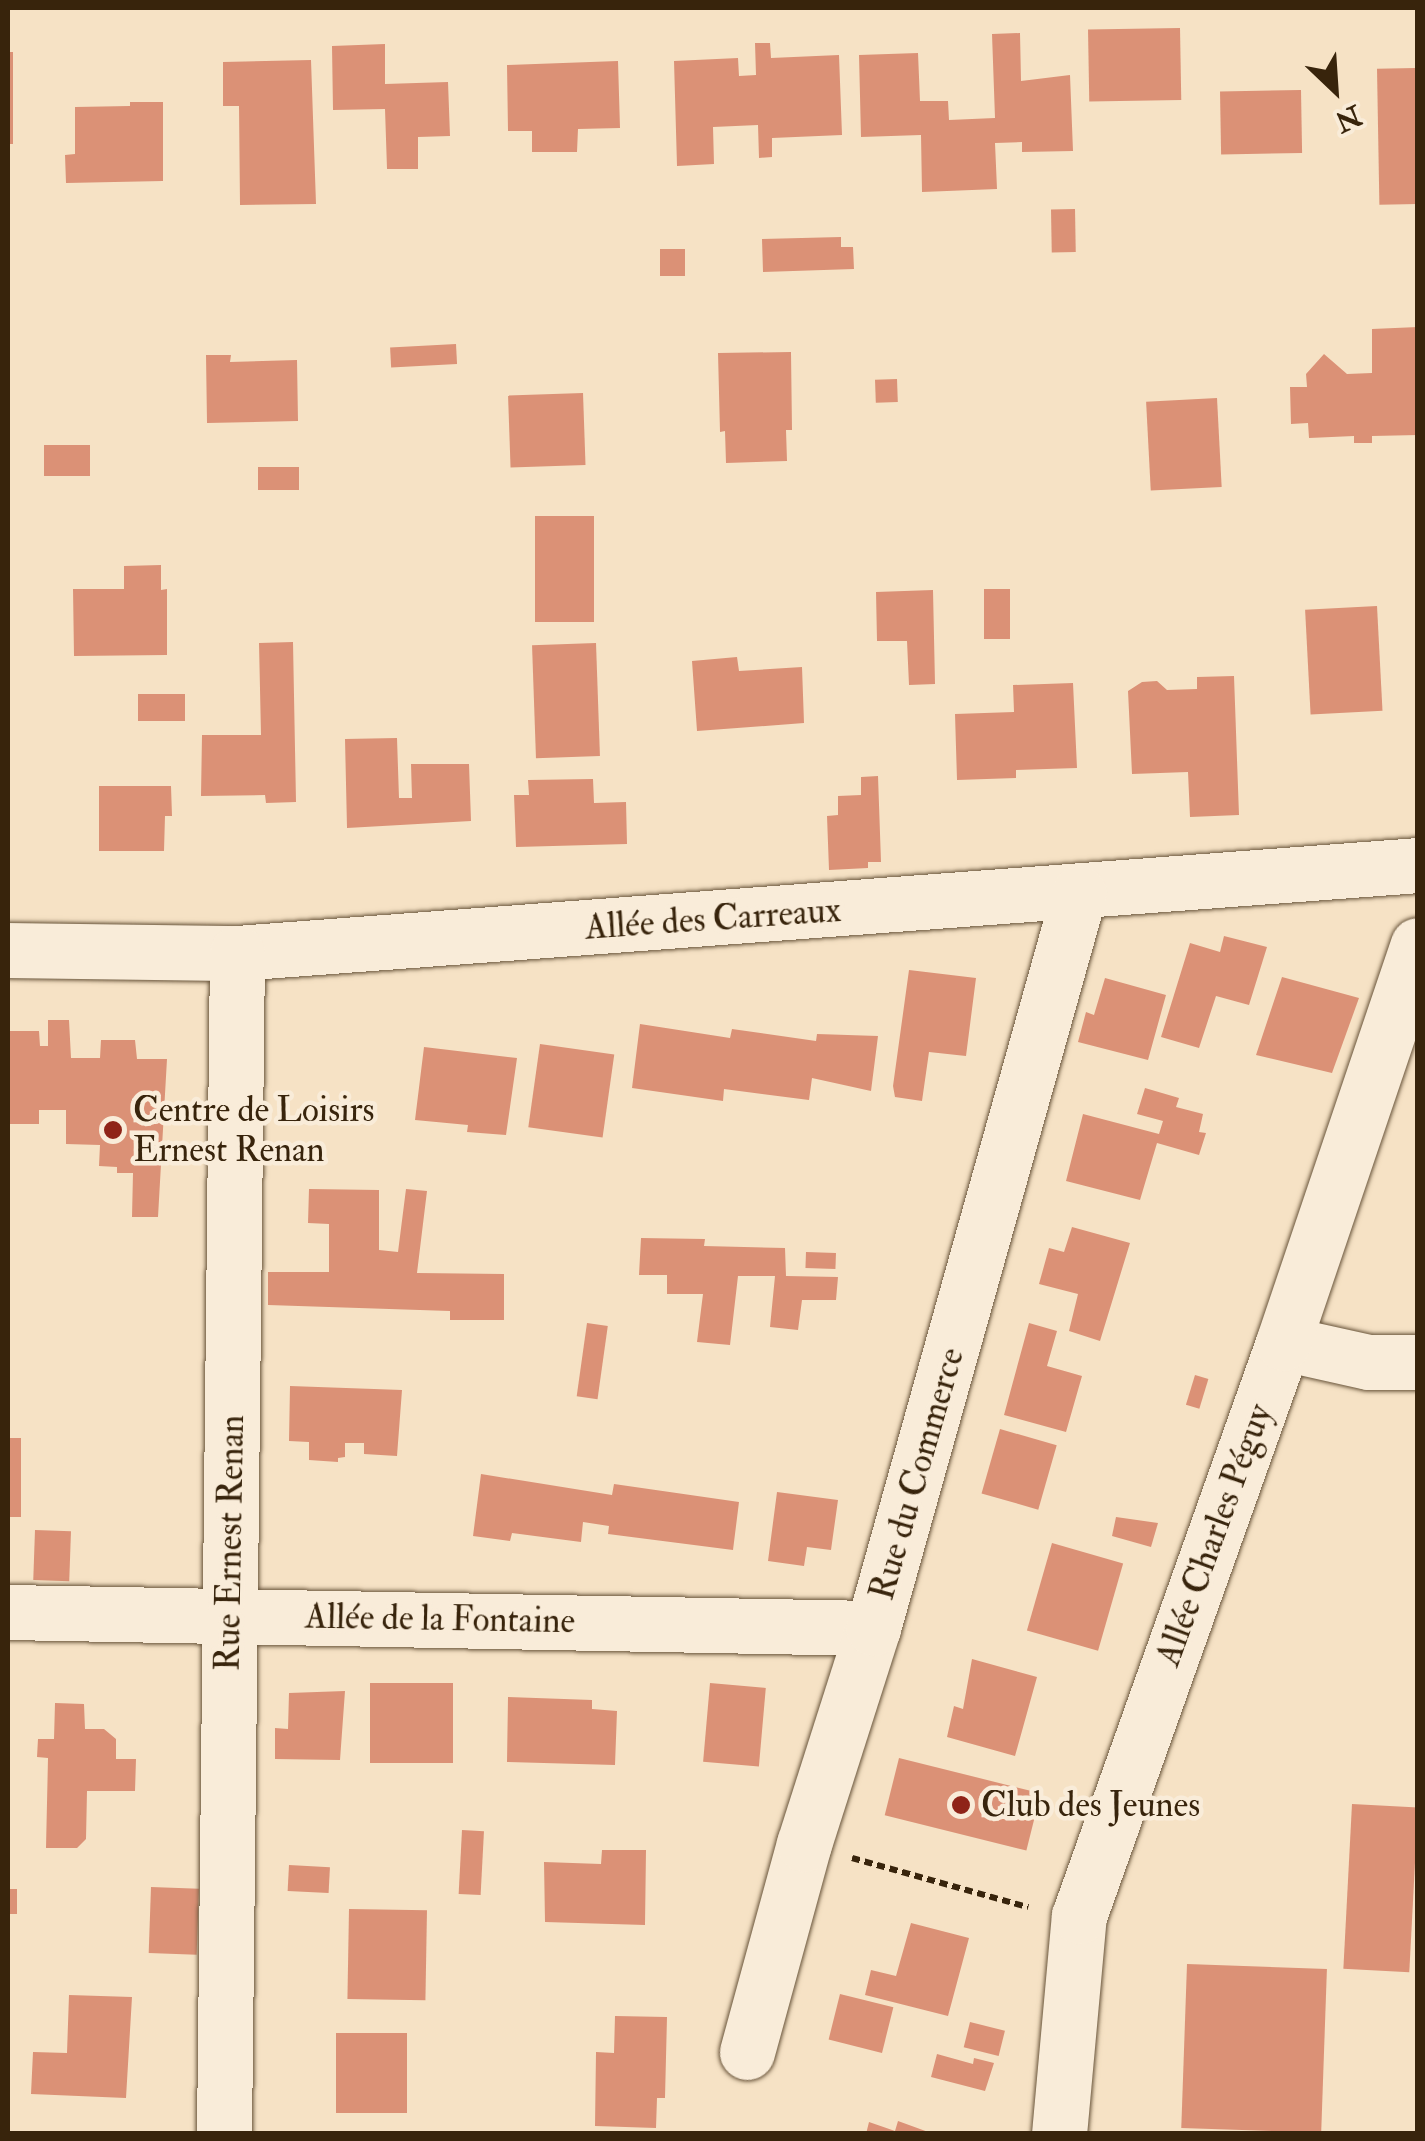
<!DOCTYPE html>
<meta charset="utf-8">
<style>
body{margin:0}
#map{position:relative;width:1425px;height:2141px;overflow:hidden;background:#f6e2c5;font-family:"IM FELL Double Pica",serif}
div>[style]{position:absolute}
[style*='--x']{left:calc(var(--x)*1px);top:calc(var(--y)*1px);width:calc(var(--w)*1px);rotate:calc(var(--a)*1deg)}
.building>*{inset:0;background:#db9176;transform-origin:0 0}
.path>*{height:6px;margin-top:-3px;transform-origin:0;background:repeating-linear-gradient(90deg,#38240c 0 8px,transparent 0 13px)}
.roads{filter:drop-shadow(0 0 2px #68543a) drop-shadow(0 0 2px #68543a)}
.minor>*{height:55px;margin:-27.5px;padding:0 27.5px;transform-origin:27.5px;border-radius:27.5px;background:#f9ecd9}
.dots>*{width:28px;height:28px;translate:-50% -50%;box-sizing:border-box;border:5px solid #f9ecd9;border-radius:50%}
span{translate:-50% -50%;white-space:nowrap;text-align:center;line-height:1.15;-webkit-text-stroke:9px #f9ecd9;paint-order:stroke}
.street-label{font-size:35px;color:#38240c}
.poi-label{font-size:35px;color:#38240c}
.left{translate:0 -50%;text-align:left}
.frame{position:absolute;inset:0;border:10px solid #38240c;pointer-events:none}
.north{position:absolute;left:1285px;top:40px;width:100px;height:100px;-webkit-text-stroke:8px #f9ecd9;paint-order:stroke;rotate:155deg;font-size:28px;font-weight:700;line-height:40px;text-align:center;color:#38240c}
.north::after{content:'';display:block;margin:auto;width:35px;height:45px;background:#38240c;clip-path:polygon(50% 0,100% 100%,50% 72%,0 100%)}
</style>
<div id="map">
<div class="building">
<i style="left:1180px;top:28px;width:72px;height:92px;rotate:89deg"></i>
<i style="clip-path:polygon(1020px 33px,1021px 81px,1070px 75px,1073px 151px,1022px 152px,1022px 142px,995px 143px,997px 189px,922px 192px,921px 135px,861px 137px,859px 55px,918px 53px,920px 101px,948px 101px,949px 120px,995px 118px,992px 34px)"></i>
<i style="clip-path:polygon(755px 43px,770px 43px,771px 58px,839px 55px,842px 135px,772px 138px,772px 157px,759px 158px,758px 125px,713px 127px,714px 164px,677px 166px,674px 61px,738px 58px,739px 76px,756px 75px)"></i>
<i style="clip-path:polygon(385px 44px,385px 84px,448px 82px,450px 136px,418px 137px,418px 169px,387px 169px,385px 109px,333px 110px,332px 46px)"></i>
<i style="left:8px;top:52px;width:5px;height:92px"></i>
<i style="clip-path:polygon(311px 60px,316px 204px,240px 205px,239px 106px,223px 106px,223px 62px)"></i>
<i style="clip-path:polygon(618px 61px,620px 128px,578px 129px,577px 152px,532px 152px,532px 131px,508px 131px,507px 65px)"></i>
<i style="left:1415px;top:68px;width:136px;height:38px;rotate:89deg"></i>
<i style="left:1301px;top:90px;width:63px;height:81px;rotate:89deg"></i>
<i style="clip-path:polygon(130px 102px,163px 102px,163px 181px,66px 183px,65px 155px,75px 154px,75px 107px,130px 106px)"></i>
<i style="left:1075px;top:209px;width:43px;height:24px;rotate:89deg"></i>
<i style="clip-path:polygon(841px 237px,841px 247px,853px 247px,854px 269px,763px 272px,762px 239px)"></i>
<i style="left:660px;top:249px;width:25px;height:27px"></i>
<i style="clip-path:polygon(1418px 327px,1418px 435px,1372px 436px,1372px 443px,1354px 443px,1354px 436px,1309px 438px,1308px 423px,1291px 424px,1290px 387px,1307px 387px,1306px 374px,1324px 354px,1347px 374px,1372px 373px,1372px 329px)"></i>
<i style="left:456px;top:344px;width:20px;height:66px;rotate:87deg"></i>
<i style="clip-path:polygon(791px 352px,792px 430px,786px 430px,787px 461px,726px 463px,725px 431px,720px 432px,718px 353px)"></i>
<i style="clip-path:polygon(206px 355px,231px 355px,230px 362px,297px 360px,298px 421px,207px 423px)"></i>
<i style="left:897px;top:379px;width:23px;height:22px;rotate:88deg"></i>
<i style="left:583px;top:393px;width:72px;height:75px;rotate:88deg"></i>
<i style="left:1217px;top:398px;width:89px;height:71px;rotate:87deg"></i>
<i style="left:44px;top:445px;width:46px;height:31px"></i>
<i style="left:258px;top:467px;width:41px;height:23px"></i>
<i style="left:535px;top:516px;width:59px;height:106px"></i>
<i style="clip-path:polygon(161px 565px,161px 590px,167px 589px,167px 655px,74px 656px,73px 589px,124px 589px,124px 566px)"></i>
<i style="left:984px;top:589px;width:26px;height:50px"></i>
<i style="clip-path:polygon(933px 590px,935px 684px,909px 685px,907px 641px,877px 641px,876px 592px)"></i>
<i style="left:1377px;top:606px;width:105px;height:72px;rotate:87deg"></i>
<i style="clip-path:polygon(293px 642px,296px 802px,266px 803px,265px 795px,201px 796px,202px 735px,261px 735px,259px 643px)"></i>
<i style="left:596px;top:643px;width:113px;height:64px;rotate:88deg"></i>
<i style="clip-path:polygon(737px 657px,739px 671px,802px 667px,804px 723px,697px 731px,692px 661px)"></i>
<i style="clip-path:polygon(1234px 676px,1239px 815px,1190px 817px,1188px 772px,1132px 774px,1128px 691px,1142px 682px,1157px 681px,1167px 690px,1197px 689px,1197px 677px)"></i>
<i style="clip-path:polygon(1073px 683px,1077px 768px,1016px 770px,1016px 778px,957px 780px,955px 714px,1014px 712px,1013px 685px)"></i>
<i style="left:138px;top:694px;width:47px;height:27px"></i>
<i style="clip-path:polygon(397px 738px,399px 798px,412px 798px,411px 764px,469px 764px,471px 821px,347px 828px,345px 739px)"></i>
<i style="clip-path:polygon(878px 776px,881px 862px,868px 862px,868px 868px,829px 870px,827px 816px,838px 815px,838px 796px,861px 795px,861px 777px)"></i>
<i style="clip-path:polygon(593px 779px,594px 803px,626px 802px,627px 844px,516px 847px,514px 795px,529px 795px,528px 780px)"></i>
<i style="clip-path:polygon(99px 786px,171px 786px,172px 816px,165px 816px,164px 851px,99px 851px)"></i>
<i style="clip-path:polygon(1224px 936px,1267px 947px,1249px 1005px,1216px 996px,1199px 1048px,1161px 1037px,1190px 943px,1220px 952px)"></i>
<i style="clip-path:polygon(909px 970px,976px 978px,966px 1056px,929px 1052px,922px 1101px,895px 1097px,893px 1086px)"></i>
<i style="clip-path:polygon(1282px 977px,1359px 998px,1332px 1073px,1256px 1055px)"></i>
<i style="clip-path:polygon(1105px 978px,1166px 995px,1148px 1060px,1078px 1042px,1086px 1012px,1094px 1015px)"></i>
<i style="clip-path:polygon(48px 1020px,69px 1020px,71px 1058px,100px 1058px,101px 1040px,135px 1040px,137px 1059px,167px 1059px,158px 1217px,132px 1217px,133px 1173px,117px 1173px,117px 1167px,99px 1166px,100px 1145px,66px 1144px,66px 1110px,39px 1110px,39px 1124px,8px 1124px,9px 1031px,39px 1031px,40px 1046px,48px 1046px)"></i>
<i style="clip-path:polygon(640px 1024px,730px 1038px,732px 1029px,816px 1041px,817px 1034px,878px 1036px,871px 1091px,812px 1078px,809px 1100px,724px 1089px,723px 1101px,632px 1088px)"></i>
<i style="left:540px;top:1044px;width:75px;height:84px;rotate:8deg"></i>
<i style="clip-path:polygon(424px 1047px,517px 1058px,506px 1135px,467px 1132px,468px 1125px,415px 1120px)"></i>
<i style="clip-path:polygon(1145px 1088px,1179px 1098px,1176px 1107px,1203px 1114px,1199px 1132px,1206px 1133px,1199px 1155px,1157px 1143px,1140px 1200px,1066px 1181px,1083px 1114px,1159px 1134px,1163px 1121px,1137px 1114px)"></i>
<i style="clip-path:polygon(309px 1189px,379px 1190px,379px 1250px,398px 1252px,406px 1189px,427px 1191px,417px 1273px,504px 1274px,504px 1320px,450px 1320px,450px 1311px,268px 1305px,268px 1272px,329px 1272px,329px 1224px,308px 1223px)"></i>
<i style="clip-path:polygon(1072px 1227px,1130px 1243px,1100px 1341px,1069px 1331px,1078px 1294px,1039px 1284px,1049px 1248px,1064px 1252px)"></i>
<i style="clip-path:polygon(641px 1238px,705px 1239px,704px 1246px,785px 1248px,786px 1276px,838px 1277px,836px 1300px,802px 1300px,798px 1330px,770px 1327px,775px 1276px,738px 1276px,730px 1345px,697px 1342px,703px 1294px,667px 1294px,667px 1275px,639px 1275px)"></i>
<i style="left:806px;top:1252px;width:30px;height:16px;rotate:2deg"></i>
<i style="left:587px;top:1323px;width:21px;height:74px;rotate:8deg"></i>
<i style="clip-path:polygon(1029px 1323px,1057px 1331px,1047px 1366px,1082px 1376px,1066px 1432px,1004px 1415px)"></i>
<i style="left:1195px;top:1375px;width:14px;height:31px;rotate:17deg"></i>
<i style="clip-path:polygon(290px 1386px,402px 1390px,397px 1456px,364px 1454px,364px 1443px,345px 1443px,345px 1457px,338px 1458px,338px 1462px,309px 1460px,309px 1442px,289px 1441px)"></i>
<i style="left:1000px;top:1429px;width:59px;height:67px;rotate:16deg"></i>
<i style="left:8px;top:1438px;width:13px;height:79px"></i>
<i style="clip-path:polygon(481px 1474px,612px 1495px,614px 1484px,739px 1502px,733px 1550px,608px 1534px,609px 1526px,583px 1522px,581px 1542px,512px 1533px,510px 1541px,473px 1536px)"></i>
<i style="clip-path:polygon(777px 1492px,838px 1500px,831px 1550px,807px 1547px,804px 1566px,768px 1561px)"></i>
<i style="clip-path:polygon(1116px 1517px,1158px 1523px,1151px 1547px,1112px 1536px)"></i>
<i style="left:35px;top:1530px;width:36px;height:50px;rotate:2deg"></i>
<i style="left:1052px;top:1543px;width:74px;height:91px;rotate:16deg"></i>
<i style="clip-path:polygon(972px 1659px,1037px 1677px,1015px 1756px,947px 1737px,954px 1706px,963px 1709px)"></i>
<i style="left:370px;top:1683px;width:83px;height:80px"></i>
<i style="left:710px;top:1683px;width:56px;height:79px;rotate:5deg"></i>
<i style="clip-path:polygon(345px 1691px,340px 1760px,275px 1759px,275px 1728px,288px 1729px,289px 1693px)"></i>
<i style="clip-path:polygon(508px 1697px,592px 1700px,592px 1709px,617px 1711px,615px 1765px,507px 1762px)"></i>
<i style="clip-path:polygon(55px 1703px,84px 1704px,85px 1729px,104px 1729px,116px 1739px,116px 1759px,136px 1759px,135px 1791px,87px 1791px,86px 1839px,77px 1848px,46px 1848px,48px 1758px,37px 1757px,38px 1739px,54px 1739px)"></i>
<i style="left:899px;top:1758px;width:146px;height:59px;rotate:14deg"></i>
<i style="left:1352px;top:1804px;width:66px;height:165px;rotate:3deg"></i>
<i style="left:462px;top:1830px;width:22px;height:64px;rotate:3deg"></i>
<i style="clip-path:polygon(602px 1850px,646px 1850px,645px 1925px,545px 1922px,544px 1862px,601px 1864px)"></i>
<i style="left:289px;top:1865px;width:41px;height:26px;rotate:3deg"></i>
<i style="left:151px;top:1887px;width:48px;height:66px;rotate:2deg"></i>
<i style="left:8px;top:1889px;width:9px;height:25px"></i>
<i style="left:349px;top:1909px;width:78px;height:90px;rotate:1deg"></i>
<i style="clip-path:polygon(911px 1923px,969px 1938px,948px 2016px,865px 1995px,871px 1970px,896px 1976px)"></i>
<i style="left:1187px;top:1964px;width:140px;height:164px;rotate:2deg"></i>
<i style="left:840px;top:1994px;width:55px;height:47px;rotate:14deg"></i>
<i style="clip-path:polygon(69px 1995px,132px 1997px,126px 2098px,31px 2094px,33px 2052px,67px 2053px)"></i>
<i style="clip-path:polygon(615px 2016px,667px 2017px,665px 2098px,657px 2098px,656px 2128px,595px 2126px,596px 2052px,614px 2053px)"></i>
<i style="left:970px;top:2022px;width:36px;height:26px;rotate:14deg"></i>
<i style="left:336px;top:2033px;width:71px;height:80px"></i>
<i style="clip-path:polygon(937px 2054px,973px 2064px,974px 2058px,994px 2063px,985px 2091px,931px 2077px)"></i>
<i style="clip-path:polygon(898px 2121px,931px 2133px,931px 2134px,866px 2134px,869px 2122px,895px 2131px)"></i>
</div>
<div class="path">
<i style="--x:852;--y:1858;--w:183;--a:15.6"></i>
</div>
<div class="roads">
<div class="minor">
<i style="--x:8;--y:950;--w:229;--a:0.8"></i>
<i style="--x:237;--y:953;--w:1184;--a:-4.26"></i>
<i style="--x:1283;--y:1343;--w:88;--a:12.5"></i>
<i style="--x:1369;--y:1362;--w:49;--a:0"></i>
<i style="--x:8;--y:1612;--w:865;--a:1.06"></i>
<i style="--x:747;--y:2052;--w:216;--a:-74.7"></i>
<i style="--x:804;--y:1844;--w:227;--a:-72.3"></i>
<i style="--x:873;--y:1628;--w:763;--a:-74.34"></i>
<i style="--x:224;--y:2134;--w:1181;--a:-89.37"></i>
<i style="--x:1059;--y:2134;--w:219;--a:-84.8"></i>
<i style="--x:1079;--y:1916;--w:608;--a:-70.4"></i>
<i style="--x:1283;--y:1343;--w:420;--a:-71.3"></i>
</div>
</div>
<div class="dots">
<i style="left:113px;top:1130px;background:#8f2418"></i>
<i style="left:961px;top:1805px;background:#8f2418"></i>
</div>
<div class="street-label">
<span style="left:713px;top:919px;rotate:-4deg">Allée des Carreaux</span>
<span style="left:917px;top:1474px;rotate:-74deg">Rue du Commerce</span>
<span style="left:1214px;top:1535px;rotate:-70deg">Allée Charles Péguy</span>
<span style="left:230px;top:1543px;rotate:-89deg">Rue Ernest Renan</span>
<span style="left:440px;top:1619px;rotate:1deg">Allée de la Fontaine</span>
</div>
<div class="poi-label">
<span class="left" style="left:133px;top:1130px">Centre de Loisirs<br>Ernest Renan</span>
<span class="left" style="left:981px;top:1805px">Club des Jeunes</span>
</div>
<div class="frame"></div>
<div class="north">N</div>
</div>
